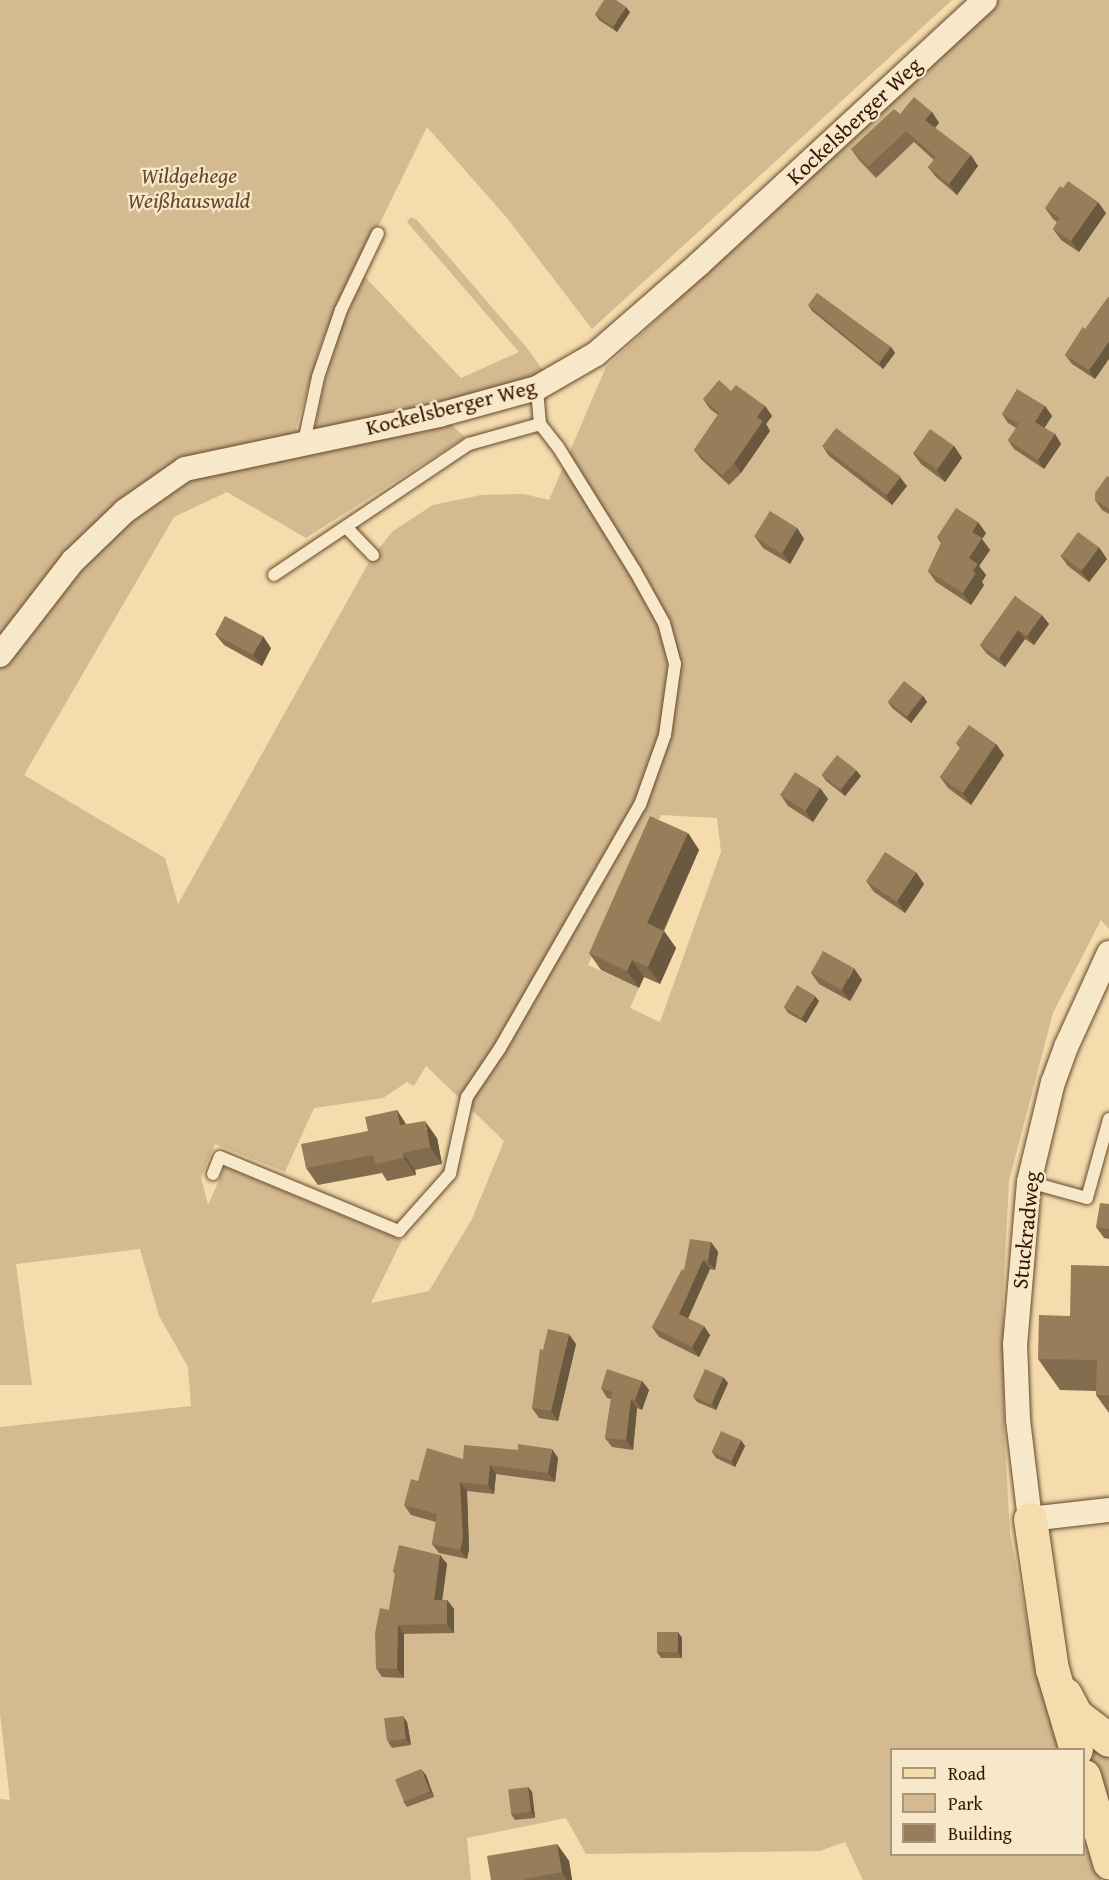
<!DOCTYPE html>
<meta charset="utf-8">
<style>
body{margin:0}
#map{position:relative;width:1109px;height:1880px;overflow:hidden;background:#f4dcad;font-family:"Gentium Book Plus",serif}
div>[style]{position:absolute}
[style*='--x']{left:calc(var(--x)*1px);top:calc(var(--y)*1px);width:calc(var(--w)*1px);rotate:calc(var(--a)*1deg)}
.green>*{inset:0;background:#d4ba90}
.roads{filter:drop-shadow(0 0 2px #65482c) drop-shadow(0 0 2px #65482c)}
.lane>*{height:12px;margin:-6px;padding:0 6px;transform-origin:6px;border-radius:6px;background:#f8e8ca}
.street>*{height:24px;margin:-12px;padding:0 12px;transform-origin:12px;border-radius:12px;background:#f8e8ca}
.primary>*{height:33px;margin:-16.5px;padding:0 16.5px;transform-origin:16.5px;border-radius:16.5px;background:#f4dcad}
.wall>*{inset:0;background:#836c4d}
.shaded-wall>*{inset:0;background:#6a583f}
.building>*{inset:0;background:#987d5a;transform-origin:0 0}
span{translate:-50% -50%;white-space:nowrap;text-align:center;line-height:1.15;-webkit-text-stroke:4.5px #f8e8ca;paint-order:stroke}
.street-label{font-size:22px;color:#351601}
.park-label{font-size:22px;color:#65472c;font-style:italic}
.legend{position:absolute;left:890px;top:1748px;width:195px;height:108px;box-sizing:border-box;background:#f8e8ca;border:2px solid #aa947a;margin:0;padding:8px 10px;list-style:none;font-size:18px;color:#351601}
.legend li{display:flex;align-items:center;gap:12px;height:30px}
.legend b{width:30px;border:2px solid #aa947a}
</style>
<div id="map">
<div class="green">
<i style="clip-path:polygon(evenodd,0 0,952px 0,592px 329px,507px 218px,427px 127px,322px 341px,296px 428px,300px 449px,445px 419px,465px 437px,306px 538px,227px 492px,174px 517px,24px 775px,165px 858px,178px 904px,373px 555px,393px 531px,433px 505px,481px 495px,524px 494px,549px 500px,606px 367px,998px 0,1109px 0,1109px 929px,1101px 920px,1053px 1013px,1009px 1181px,1003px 1301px,1004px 1425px,1010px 1534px,1037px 1673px,1061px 1749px,892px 1750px,892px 1854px,1084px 1854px,1084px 1823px,1101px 1880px,863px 1880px,845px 1842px,820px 1851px,586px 1854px,566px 1818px,467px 1838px,471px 1880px,0 1880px,0 1799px,10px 1800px,0 1714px,0 1427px,191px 1406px,188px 1367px,159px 1316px,140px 1249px,16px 1264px,32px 1385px,0 1385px,0 0,661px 815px,717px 818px,721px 852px,660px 1022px,630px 1008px,639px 988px,588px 965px,661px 815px,0 0,426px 1066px,504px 1141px,472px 1219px,429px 1291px,371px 1303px,402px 1240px,225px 1167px,208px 1205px,201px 1177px,215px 1144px,285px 1172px,314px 1108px,383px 1098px,407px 1082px,414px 1086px,426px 1066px)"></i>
<i style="clip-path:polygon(411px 217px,417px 220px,527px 348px,545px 373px,449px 403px,318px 430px,316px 424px,324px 384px,342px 326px,364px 276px,461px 378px,519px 352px,407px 222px)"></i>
<i style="clip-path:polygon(1084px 1739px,1109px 1753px,1109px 1839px,1085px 1760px)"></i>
</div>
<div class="roads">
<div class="lane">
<i style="--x:304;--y:442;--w:66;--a:-77.8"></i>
<i style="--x:318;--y:377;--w:71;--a:-71.1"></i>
<i style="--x:341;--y:310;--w:85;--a:-64.3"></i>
<i style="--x:346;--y:527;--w:39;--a:46"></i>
<i style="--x:274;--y:575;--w:235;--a:-33.9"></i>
<i style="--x:469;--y:444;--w:74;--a:-15.7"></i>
<i style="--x:213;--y:1174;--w:18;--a:-68"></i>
<i style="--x:220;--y:1157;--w:194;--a:22.5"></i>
<i style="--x:399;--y:1231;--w:76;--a:-48.2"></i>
<i style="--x:450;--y:1174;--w:79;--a:-77.6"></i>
<i style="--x:467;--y:1097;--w:59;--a:-56"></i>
<i style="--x:500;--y:1048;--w:280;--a:-60.1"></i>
<i style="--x:640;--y:805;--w:74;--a:-70.3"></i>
<i style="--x:665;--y:735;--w:72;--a:-82"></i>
<i style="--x:675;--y:664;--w:42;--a:-105"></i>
<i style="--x:664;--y:623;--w:60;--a:-119.1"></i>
<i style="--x:635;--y:571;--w:146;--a:-121.8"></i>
<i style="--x:558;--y:447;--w:29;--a:-128"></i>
<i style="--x:540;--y:424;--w:36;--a:-95"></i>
<i style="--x:1029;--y:1182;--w:60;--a:15.4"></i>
<i style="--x:1087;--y:1198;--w:82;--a:-74.4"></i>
</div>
<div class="street">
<i style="--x:0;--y:655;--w:119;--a:-52.2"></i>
<i style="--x:73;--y:561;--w:72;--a:-43.9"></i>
<i style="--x:125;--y:511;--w:73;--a:-35"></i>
<i style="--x:185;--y:469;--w:260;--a:-12"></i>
<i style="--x:439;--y:415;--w:102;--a:-15.4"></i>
<i style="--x:537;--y:388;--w:68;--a:-30"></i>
<i style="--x:596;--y:354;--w:137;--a:-41.1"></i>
<i style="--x:699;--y:264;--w:389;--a:-42.7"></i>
<i style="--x:1109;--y:953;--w:103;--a:114.6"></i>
<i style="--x:1066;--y:1047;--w:37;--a:110"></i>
<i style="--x:1053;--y:1082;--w:103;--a:103.5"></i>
<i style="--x:1029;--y:1182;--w:163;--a:94.9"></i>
<i style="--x:1015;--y:1344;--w:76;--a:87.7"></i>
<i style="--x:1018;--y:1420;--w:100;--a:83.1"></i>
<i style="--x:1030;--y:1519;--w:80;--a:-6.5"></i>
</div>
<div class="primary">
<i style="--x:1030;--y:1519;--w:152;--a:81.7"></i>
<i style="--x:1052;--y:1669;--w:84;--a:73.5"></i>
<i style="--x:1065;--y:1694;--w:24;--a:62"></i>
<i style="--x:1076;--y:1715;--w:41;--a:37.1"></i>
<i style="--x:1084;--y:1776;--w:90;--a:73.8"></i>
</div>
</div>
<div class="wall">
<i style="clip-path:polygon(630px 12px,617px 32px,599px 20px,595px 14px)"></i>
<i style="clip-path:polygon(932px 112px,939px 123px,935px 128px,978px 166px,957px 195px,936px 177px,928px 167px,934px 160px,914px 142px,876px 178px,859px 160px,851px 149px,900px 114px)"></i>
<i style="clip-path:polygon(1045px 208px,1106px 213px,1079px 252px,1061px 240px,1053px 229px,1057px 222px,1053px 219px)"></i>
<i style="clip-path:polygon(808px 305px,891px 347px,895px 353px,883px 369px,812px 311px)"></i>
<i style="clip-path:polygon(1083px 327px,1095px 379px,1072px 364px,1065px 355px)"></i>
<i style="clip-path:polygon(731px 391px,765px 406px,772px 416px,766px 424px,770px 431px,741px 473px,729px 485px,701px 459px,694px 450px,718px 415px,710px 409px,703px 399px)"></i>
<i style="clip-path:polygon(1045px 406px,1052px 416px,1044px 428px,1055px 434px,1061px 444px,1044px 469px,1014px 449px,1008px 440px,1016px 428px,1008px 423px,1002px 414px)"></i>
<i style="clip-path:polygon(954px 446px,962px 458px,945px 482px,921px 464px,913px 453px)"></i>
<i style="clip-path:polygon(823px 447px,907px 486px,892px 505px,829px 456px)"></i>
<i style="clip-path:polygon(1109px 477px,1109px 514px,1102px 510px,1095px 500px)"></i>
<i style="clip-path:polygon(797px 528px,804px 539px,790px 564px,763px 548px,755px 537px)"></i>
<i style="clip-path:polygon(986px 533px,982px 539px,990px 550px,979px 566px,986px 575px,982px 582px,984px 585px,971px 605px,936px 582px,928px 571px,941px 543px,937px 537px)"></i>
<i style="clip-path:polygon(1060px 555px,1107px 559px,1089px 582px,1068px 566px)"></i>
<i style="clip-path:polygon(1015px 596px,1049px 624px,1034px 645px,1025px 639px,1005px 667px,987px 654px,980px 645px)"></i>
<i style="clip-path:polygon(215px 634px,271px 648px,262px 666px,224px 645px)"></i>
<i style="clip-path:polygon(923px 696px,927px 702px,911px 723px,892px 708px,888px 702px)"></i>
<i style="clip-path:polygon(956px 743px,996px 744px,1004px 755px,971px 805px,948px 788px,940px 777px,960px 748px)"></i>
<i style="clip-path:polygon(822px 775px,861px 776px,845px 796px,826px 781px)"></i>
<i style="clip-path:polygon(820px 788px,828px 799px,813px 822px,788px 806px,780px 794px)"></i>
<i style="clip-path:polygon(688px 833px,699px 850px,664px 931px,676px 948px,660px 984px,644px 977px,639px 988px,601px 970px,589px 953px)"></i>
<i style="clip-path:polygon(866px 881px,924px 884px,905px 913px,874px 892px)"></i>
<i style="clip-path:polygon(811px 973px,862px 980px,850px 1001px,819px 984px)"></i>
<i style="clip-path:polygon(819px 1001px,806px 1023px,788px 1013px,784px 1007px)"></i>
<i style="clip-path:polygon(397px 1110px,406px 1124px,437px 1138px,442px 1164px,415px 1170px,416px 1175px,387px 1181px,382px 1173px,318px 1185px,306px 1168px,368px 1131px)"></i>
<i style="clip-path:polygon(1109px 1204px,1109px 1239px,1104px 1238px,1096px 1227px)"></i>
<i style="clip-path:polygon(711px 1242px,718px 1252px,715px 1270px,710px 1269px,688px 1318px,710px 1335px,699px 1357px,659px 1337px,652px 1327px,684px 1270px)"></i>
<i style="clip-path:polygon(1109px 1266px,1109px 1413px,1096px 1395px,1096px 1391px,1060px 1390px,1038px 1359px,1070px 1316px)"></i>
<i style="clip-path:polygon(576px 1344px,558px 1421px,539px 1418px,532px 1408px,543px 1350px)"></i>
<i style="clip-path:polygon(642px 1381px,649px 1390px,642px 1410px,637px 1408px,633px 1450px,612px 1447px,605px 1438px,611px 1399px,607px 1398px,601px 1388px)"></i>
<i style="clip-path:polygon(728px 1383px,716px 1410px,697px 1402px,693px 1396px)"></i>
<i style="clip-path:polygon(745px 1446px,735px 1467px,716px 1458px,712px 1452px)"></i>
<i style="clip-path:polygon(558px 1458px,555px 1482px,496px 1474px,494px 1494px,467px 1491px,469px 1549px,467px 1559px,439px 1553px,432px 1544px,436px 1522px,411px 1515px,404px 1505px,418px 1481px,463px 1459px)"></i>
<i style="clip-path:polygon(440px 1555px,447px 1564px,442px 1600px,447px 1600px,454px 1609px,454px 1633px,404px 1634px,404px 1678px,382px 1677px,376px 1668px,389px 1610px,395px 1574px,393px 1571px)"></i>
<i style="clip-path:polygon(678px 1632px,682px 1638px,682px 1658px,661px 1658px,657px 1652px)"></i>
<i style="clip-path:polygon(407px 1722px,411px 1745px,392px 1748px,388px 1742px)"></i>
<i style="clip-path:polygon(426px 1775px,434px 1797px,407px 1807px,403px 1801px)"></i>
<i style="clip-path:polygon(528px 1787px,532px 1792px,535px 1818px,515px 1820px,511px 1814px)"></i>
<i style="clip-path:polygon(557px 1844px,569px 1861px,572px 1880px,491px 1880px)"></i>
</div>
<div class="shaded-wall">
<i style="clip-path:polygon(626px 7px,630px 12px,617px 32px,613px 27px)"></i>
<i style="clip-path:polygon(932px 112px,939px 123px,932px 131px,925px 120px)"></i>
<i style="clip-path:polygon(971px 155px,978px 166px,957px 195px,949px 184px)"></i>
<i style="clip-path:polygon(1098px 202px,1106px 213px,1079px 252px,1071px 241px)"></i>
<i style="clip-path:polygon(1109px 341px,1109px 359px,1095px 379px,1089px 370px)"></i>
<i style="clip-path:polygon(891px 347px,895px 353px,883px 369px,879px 363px)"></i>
<i style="clip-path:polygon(765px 406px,772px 416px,766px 424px,770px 431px,741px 473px,734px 463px,757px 417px)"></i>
<i style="clip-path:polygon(1045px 406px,1052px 416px,1042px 432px,1035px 422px)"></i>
<i style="clip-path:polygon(1055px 434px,1061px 444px,1044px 469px,1038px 460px)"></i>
<i style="clip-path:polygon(954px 446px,962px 458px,945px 482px,937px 470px)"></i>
<i style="clip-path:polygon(900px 477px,907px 486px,892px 505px,886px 496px)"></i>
<i style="clip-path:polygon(978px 522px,986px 533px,982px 539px,990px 550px,979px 566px,986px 575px,982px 582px,984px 585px,971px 605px,963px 593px,973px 571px,969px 558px,972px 532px)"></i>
<i style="clip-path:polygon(797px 528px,804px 539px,790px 564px,783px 553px)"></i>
<i style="clip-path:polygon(1099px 547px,1107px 559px,1089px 582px,1081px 571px)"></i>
<i style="clip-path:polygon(1042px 615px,1049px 624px,1034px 645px,1027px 636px)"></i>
<i style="clip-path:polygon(1018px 630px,1025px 639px,1005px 667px,999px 658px)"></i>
<i style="clip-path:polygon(263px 636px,271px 648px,262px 666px,253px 655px)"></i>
<i style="clip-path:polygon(923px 696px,927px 702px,911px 723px,907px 717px)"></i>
<i style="clip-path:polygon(996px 744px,1004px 755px,971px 805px,963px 793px)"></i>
<i style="clip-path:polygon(856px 770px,861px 776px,845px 796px,841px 790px)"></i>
<i style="clip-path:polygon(820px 788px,828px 799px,813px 822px,805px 810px)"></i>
<i style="clip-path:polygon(688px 833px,699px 850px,659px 940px,647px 923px)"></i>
<i style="clip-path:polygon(916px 872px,924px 884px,905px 913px,897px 901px)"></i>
<i style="clip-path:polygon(664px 931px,676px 948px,660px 984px,648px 967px)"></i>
<i style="clip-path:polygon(632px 960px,644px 977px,639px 988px,627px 971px)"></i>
<i style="clip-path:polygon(854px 968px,862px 980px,850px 1001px,842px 990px)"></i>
<i style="clip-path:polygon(815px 996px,819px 1001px,806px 1023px,802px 1018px)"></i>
<i style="clip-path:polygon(397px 1110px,408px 1128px,400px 1125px)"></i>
<i style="clip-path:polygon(425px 1121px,437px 1138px,442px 1164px,430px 1147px)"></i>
<i style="clip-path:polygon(403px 1153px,415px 1170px,416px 1175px,404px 1158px)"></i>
<i style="clip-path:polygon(711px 1242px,718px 1252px,715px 1270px,708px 1261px)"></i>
<i style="clip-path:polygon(703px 1260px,710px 1269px,686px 1323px,679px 1314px)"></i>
<i style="clip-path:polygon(704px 1326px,710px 1335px,699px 1357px,692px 1347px)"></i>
<i style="clip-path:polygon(569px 1334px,576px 1344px,558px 1421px,551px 1411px)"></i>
<i style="clip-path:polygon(723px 1377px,728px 1383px,716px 1410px,712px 1404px)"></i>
<i style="clip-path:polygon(642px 1381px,649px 1390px,642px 1410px,635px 1400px)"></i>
<i style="clip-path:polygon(631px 1399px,637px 1408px,633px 1450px,626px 1440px)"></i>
<i style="clip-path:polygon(741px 1440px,745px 1446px,735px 1467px,731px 1461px)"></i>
<i style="clip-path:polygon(552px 1449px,558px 1458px,555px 1482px,548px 1473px)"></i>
<i style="clip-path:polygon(490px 1465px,496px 1474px,494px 1494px,488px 1485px)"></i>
<i style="clip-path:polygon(460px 1482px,467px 1491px,469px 1549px,467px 1559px,460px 1550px)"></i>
<i style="clip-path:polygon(440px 1555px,447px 1564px,441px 1609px,434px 1600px)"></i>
<i style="clip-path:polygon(447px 1600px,454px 1609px,454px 1633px,447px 1624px)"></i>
<i style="clip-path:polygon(398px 1625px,404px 1634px,404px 1678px,397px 1669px)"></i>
<i style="clip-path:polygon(678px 1632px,682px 1638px,682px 1658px,678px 1652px)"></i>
<i style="clip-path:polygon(403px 1716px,407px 1722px,411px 1745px,406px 1739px)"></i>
<i style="clip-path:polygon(421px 1769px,426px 1775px,434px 1797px,430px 1791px)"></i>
<i style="clip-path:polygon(528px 1787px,532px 1792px,535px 1818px,531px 1812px)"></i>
<i style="clip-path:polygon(557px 1844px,569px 1861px,572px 1880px,567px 1880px,562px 1872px)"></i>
</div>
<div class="building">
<i style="clip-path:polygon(604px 0,616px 0,626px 7px,613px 27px,595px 14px)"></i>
<i style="clip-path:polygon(914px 97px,932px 112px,925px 120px,971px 155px,949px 184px,928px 167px,936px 157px,906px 131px,868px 167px,851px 149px,894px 109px,900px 114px)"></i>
<i style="clip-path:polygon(1068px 181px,1098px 202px,1071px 241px,1053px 229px,1060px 218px,1045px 208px,1060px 186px,1063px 188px)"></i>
<i style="clip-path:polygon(817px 293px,891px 347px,879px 363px,808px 305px)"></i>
<i style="clip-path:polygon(1108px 297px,1109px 297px,1109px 341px,1089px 370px,1065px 355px,1083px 327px,1085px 329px)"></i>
<i style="clip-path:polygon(719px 380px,731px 391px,736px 385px,765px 406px,757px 417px,763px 421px,734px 463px,722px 475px,694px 450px,719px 413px,703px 399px)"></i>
<i style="clip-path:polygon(1017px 389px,1045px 406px,1035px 422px,1055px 434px,1038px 460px,1008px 440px,1019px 424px,1002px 414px)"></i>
<i style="left:836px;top:428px;width:81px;height:23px;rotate:37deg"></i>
<i style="left:930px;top:429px;width:29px;height:29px;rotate:35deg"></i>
<i style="clip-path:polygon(1107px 476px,1109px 477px,1109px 509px,1095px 500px,1095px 493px)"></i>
<i style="clip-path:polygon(956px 508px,978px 522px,972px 532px,982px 538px,969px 558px,978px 564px,973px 571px,976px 573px,963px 593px,928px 571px,942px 541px,937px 537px)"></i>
<i style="left:770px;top:511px;width:32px;height:30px;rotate:32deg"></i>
<i style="left:1078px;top:532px;width:26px;height:29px;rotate:36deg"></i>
<i style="clip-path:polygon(1015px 596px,1042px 615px,1027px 636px,1018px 630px,999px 658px,980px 645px)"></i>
<i style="left:225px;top:616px;width:43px;height:21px;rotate:28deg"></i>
<i style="left:904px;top:681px;width:24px;height:26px;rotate:38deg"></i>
<i style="clip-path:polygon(969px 725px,996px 744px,963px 793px,940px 777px,961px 747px,956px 743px)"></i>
<i style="left:837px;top:755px;width:24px;height:25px;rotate:38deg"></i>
<i style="left:795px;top:772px;width:30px;height:27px;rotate:33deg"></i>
<i style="clip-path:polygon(650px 816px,688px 833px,647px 923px,664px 931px,648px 967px,632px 960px,627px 971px,589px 953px)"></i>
<i style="left:885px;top:852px;width:37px;height:35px;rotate:33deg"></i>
<i style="left:823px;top:951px;width:35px;height:25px;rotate:29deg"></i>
<i style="left:797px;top:985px;width:21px;height:26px;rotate:31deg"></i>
<i style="clip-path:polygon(397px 1110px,400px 1125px,425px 1121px,430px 1147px,403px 1153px,404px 1158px,375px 1164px,373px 1155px,306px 1168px,301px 1144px,368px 1131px,365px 1117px)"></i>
<i style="clip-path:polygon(1100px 1203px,1109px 1204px,1109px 1229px,1096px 1227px)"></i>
<i style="clip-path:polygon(690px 1239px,711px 1242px,708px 1261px,703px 1260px,679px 1314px,704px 1326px,692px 1347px,652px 1327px,682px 1269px,684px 1270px)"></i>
<i style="clip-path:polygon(1071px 1265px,1109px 1266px,1109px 1395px,1096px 1395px,1097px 1360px,1038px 1359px,1039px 1315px,1070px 1316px)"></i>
<i style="clip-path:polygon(548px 1329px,569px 1334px,551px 1411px,532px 1408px,540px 1349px,543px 1350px)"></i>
<i style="clip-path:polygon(607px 1369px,642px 1381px,635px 1400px,631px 1399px,626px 1440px,605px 1438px,612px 1392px,601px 1388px)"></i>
<i style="left:705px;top:1369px;width:20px;height:30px;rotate:24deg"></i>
<i style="left:721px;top:1431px;width:22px;height:23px;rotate:24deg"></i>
<i style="clip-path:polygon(518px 1444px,552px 1449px,548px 1473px,490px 1465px,488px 1485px,460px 1482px,463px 1539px,460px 1550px,432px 1544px,437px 1514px,404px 1505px,411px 1479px,418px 1481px,427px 1448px,463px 1459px,464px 1445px,518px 1450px)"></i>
<i style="clip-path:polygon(399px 1545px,440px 1555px,434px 1600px,447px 1600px,447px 1624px,398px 1625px,397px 1669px,376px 1668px,375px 1633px,380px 1608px,389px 1610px,396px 1572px,393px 1571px)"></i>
<i style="left:657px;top:1632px;width:21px;height:20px"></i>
<i style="left:403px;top:1716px;width:23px;height:19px;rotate:83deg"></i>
<i style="left:421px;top:1769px;width:24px;height:28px;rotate:68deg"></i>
<i style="left:528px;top:1787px;width:25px;height:20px;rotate:83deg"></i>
<i style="clip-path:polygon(557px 1844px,562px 1872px,525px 1879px,525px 1880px,491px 1880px,487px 1856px)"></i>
</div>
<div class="street-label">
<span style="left:854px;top:121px;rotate:-43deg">Kockelsberger Weg</span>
<span style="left:451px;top:407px;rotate:-14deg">Kockelsberger Weg</span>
<span style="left:1026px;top:1230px;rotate:-84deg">Stuckradweg</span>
</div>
<div class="park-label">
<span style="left:189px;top:188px">Wildgehege<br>Weißhauswald</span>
</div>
<ul class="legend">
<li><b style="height:8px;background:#f4dcad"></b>Road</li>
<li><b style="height:16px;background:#d4ba90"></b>Park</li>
<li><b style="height:16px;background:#987d5a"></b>Building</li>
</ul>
</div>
